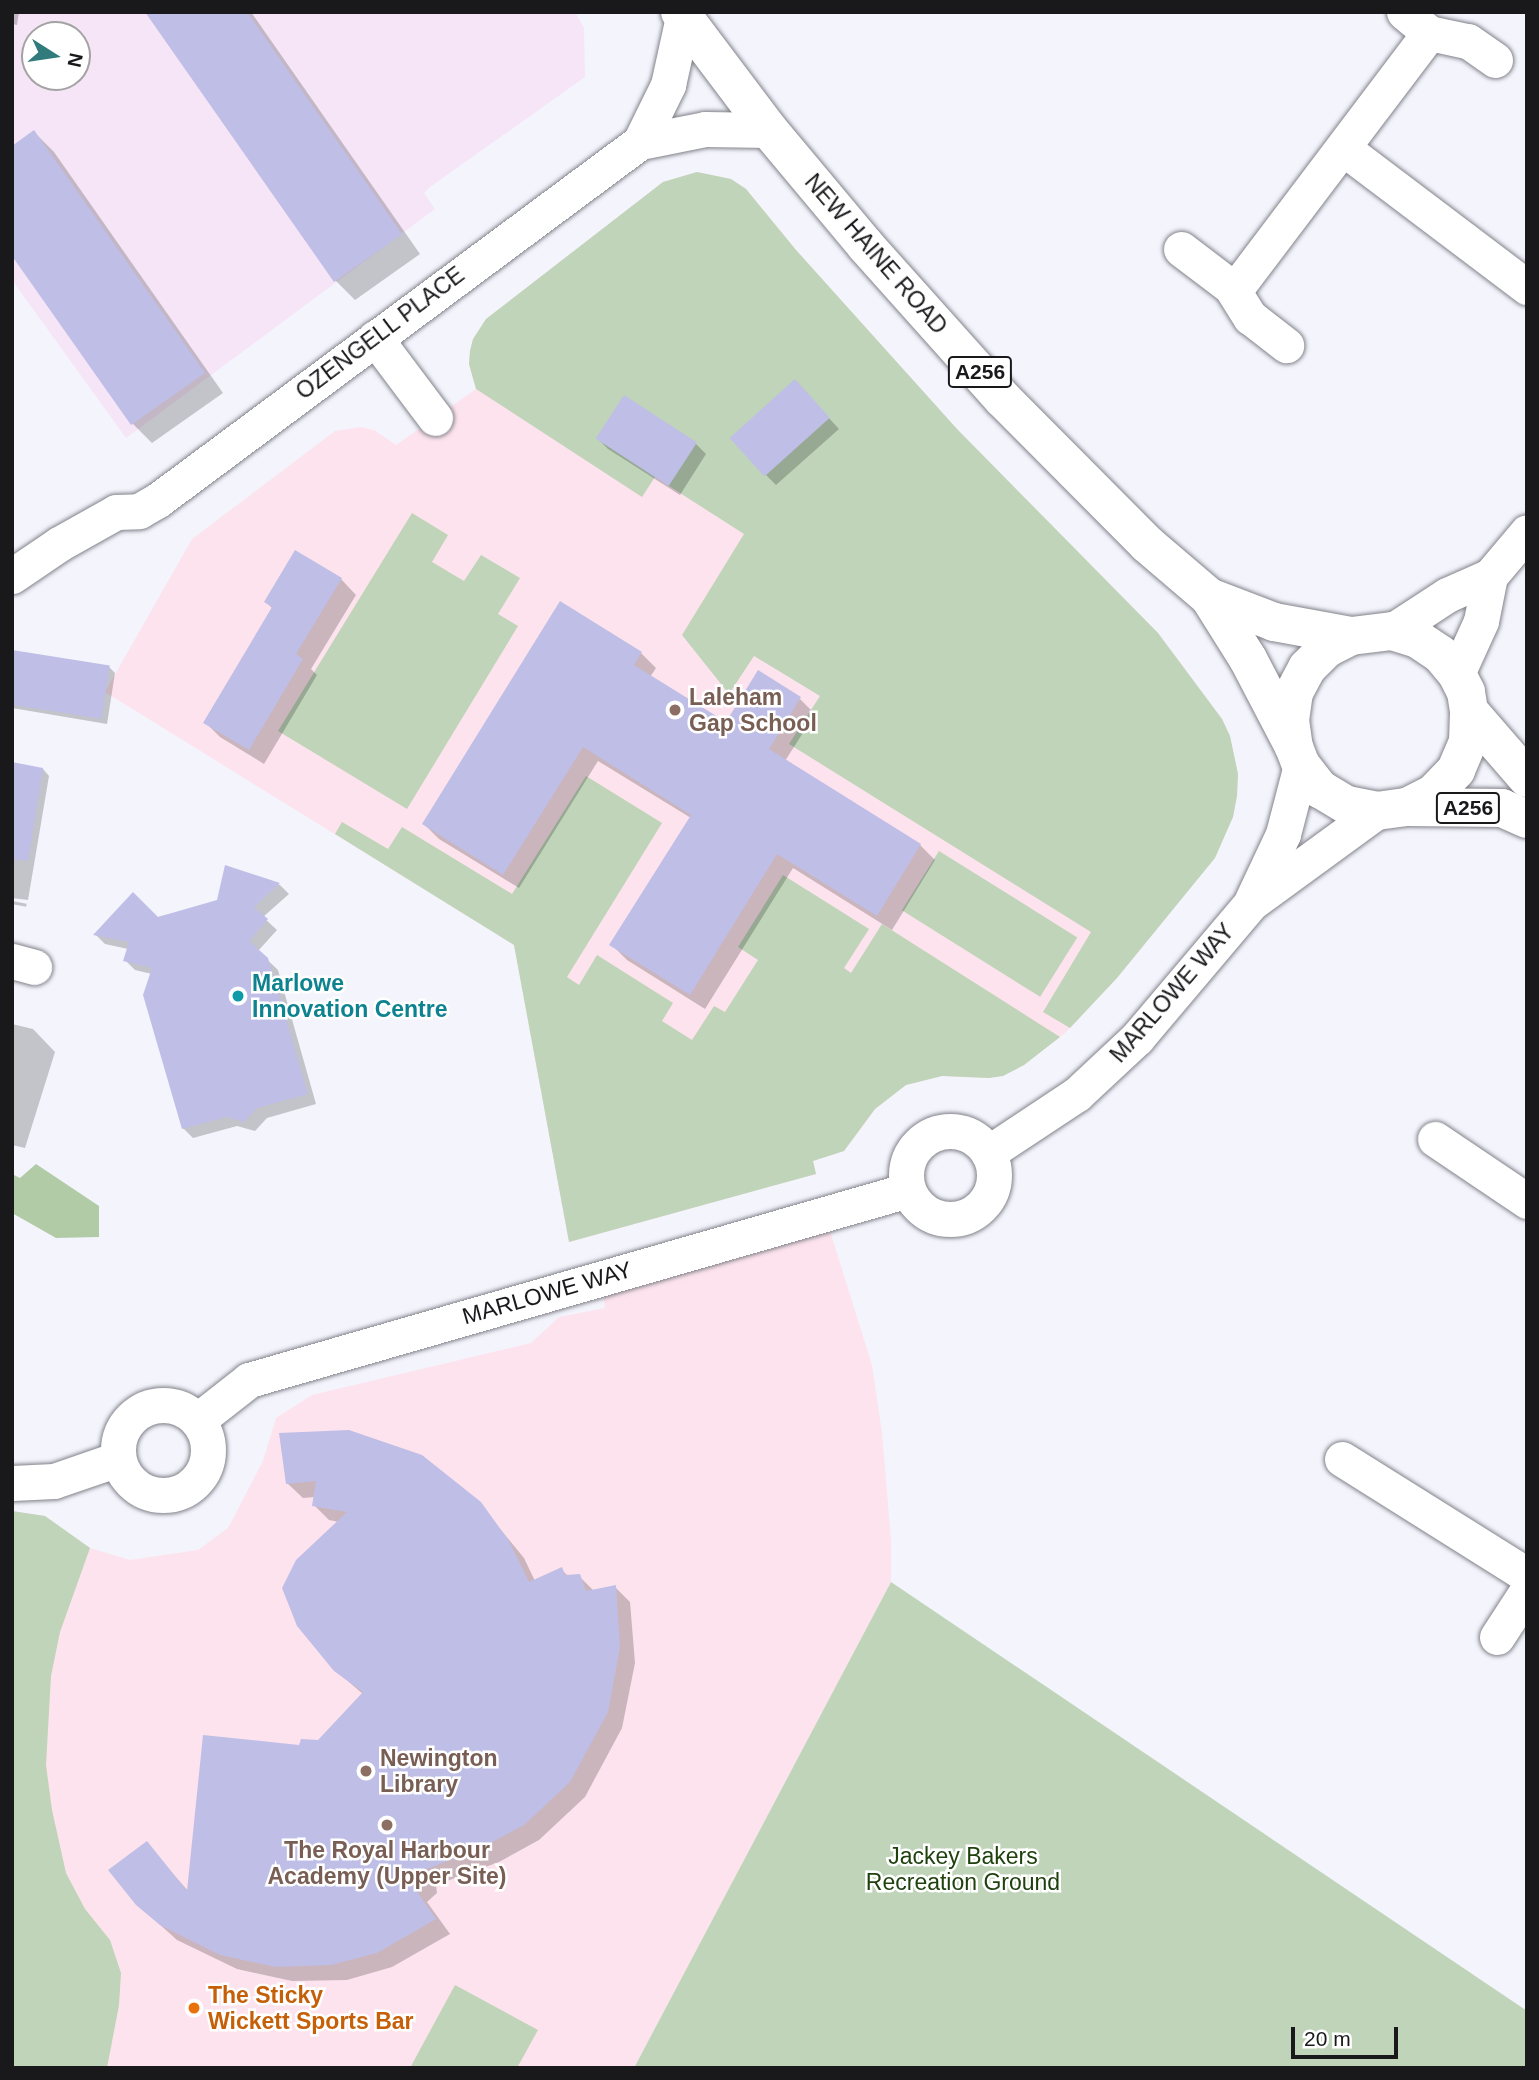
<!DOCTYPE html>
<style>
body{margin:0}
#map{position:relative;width:1539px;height:2080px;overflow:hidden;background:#f4f4fd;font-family:Helvetica,sans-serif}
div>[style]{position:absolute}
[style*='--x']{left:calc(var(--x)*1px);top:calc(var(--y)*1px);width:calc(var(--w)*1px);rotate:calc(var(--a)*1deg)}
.commercial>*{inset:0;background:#f6e5f7}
.education>*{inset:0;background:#fde3ed}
.green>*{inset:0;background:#bfd4b8;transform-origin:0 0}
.forest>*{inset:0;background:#b1cba7}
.shadow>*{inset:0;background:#0003;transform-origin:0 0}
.building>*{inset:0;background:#bfbee6;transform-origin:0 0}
.roads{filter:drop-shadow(0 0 2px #82828a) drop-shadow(0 0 2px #82828a)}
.minor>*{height:35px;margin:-17.5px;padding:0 17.5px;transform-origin:17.5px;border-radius:17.5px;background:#fff}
.minor>.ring{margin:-17.5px;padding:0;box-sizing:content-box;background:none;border:35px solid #fff;border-radius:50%}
.primary>*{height:38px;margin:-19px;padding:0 19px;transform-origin:19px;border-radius:19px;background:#fff}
.dots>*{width:19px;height:19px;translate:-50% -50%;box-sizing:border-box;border:4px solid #fff;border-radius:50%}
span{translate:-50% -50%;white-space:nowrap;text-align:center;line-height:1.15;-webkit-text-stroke:5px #fff;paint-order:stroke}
.shield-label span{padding:2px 5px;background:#fff;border:2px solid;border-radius:5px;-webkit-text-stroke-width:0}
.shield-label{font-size:21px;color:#19191c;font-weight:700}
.street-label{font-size:23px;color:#19191c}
.education-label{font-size:23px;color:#785e54;font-weight:700}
.left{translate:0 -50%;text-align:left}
.culture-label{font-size:23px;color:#0d838f;font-weight:700}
.park-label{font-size:23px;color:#1f410e}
.food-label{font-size:23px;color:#c56008;font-weight:700}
.frame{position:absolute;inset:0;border:14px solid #19191c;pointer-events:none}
.north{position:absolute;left:21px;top:21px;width:70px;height:70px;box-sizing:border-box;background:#fff;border:2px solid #a3a3a4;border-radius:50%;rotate:102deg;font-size:19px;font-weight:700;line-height:28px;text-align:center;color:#19191c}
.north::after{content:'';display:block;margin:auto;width:24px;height:32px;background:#327b7c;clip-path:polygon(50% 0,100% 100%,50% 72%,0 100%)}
.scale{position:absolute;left:1291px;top:2027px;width:107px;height:32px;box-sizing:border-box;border:4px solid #19191c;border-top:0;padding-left:9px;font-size:21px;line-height:24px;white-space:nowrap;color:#19191c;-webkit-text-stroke:5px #fff;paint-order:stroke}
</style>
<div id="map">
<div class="commercial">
<i style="clip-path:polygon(evenodd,12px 12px,575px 12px,584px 28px,585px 77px,430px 187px,424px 193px,435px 209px,126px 438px,12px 280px,12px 12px,35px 35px,77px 35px,77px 77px,35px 77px,35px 35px)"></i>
</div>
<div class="education">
<i style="clip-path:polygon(697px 172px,731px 179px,746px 189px,796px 250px,957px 429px,1158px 633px,1222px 719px,1230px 736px,1238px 774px,1237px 796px,1233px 817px,1214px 858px,1117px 978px,1065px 1033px,1024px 1065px,989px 1078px,942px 1076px,906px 1085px,875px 1109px,844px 1151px,813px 1161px,816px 1174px,569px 1242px,514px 945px,105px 692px,192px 539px,335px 431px,361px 427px,374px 430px,396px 445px,476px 389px,469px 364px,470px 351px,473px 339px,486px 319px,663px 182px)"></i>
<i style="clip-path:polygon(830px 1231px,872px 1365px,882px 1433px,891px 1540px,891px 1582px,634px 2068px,12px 2068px,12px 1511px,45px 1516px,90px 1548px,130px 1560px,198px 1550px,228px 1528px,263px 1461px,276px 1418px,312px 1395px,531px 1343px,559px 1317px,605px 1308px,603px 1293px)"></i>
</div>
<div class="green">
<i style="clip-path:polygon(697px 172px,731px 179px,746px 189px,796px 250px,957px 429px,1158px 633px,1222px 719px,1230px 736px,1238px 774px,1237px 796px,1233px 817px,1215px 858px,1117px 978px,1070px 1028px,1043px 1012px,1091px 932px,789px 744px,820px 696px,754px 656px,729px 694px,682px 635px,744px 534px,655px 477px,642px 497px,476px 389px,469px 364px,470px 351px,473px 339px,486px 319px,663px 182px)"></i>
<i style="clip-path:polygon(412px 513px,448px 535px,432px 562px,464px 581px,481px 555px,520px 578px,498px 614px,518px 626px,407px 809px,278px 731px)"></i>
<i style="clip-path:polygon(586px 776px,662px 823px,567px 977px,579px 985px,597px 955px,673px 1003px,662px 1021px,692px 1040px,714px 1006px,725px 1012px,758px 960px,738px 947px,783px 875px,869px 929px,844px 968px,851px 973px,882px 924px,1060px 1037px,1024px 1065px,1003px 1076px,989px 1078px,942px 1076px,906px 1085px,875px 1109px,844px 1151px,813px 1161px,816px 1174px,569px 1242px,514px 945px,335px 834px,342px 822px,388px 849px,402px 827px,512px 894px)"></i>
<i style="left:939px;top:851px;width:163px;height:70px;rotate:32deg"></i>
<i style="clip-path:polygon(12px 1511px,45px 1516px,90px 1548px,60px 1632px,51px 1676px,46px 1765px,52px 1810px,66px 1873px,85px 1909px,110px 1940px,121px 1973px,119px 2005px,107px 2068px,12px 2068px)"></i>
<i style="clip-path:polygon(891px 1582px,1527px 2011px,1527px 2068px,634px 2068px)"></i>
<i style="clip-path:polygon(455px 1985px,538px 2030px,517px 2068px,410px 2068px)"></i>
</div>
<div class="forest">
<i style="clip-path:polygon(36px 1164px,99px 1206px,99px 1237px,56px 1238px,12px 1213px,12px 1174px,20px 1178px)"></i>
</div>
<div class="shadow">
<i style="clip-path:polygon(12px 12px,19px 12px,17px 25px,12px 24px)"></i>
<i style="clip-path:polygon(148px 12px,251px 12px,420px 254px,355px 300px,335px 280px)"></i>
<i style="clip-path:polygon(34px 132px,54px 152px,223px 393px,152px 443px,132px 423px)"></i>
<i style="clip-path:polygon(805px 392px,839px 429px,776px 485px,766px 475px)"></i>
<i style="clip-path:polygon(625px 398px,696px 444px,706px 454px,680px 495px,608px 449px,598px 439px)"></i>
<i style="clip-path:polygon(296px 552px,341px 579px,356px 595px,311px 669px,317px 675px,264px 764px,220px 737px,205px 722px,273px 609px,266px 602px)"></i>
<i style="clip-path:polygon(12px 652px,109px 667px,115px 673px,107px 724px,12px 708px)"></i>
<i style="clip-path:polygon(641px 653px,656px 668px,650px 677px,726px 724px,800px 699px,815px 714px,785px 761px,920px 845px,935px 860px,892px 930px,793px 868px,705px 1009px,627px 960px,612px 945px,691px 818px,598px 761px,519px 888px,439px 839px,424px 824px)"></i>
<i style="clip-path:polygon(12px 764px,43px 769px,49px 776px,28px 900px,12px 898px)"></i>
<i style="clip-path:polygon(226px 868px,280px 885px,289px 894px,263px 917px,277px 930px,258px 951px,278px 970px,316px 1104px,267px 1118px,255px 1131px,237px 1126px,193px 1138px,183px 1128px,152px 974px,135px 970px,125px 960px,128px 949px,105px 944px,95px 934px,218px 901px)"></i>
<i style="left:12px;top:901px;width:15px;height:3px;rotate:11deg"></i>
<i style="clip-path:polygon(12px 1024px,33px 1029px,55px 1052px,25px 1148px,12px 1145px)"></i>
<i style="clip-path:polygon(281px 1435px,479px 1503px,524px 1558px,535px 1581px,561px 1569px,568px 1576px,579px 1576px,594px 1591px,615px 1587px,630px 1602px,635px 1663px,622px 1728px,585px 1797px,539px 1840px,499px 1862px,436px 1885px,437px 1893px,427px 1902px,450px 1934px,392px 1967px,347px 1980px,292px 1981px,237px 1969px,177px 1940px,137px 1904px,147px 1844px,189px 1892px,300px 1746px,319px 1741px,364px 1695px,335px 1670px,339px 1522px,329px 1520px,314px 1505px,315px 1497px,303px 1498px,287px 1483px)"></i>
</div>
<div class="building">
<i style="clip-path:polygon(145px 12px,247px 12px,402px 234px,334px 282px)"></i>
<i style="clip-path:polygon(34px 130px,205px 373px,131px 425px,12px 256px,12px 146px)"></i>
<i style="left:795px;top:379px;width:52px;height:88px;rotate:48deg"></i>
<i style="left:624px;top:395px;width:87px;height:52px;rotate:33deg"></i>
<i style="clip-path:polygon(295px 550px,342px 578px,296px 654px,303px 659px,249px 750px,203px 723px,272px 607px,264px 602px)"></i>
<i style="clip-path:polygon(560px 601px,642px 652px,634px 665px,726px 722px,758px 670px,801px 697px,769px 749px,921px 844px,877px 916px,777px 854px,690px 995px,609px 945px,691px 815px,583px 747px,503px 875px,422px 824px)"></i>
<i style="left:12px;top:650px;width:99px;height:54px;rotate:9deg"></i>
<i style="clip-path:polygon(12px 762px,43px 768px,28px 861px,12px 859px)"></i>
<i style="clip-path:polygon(225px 865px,280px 883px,254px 907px,268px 919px,249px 941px,268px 958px,308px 1094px,257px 1108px,244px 1122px,226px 1117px,182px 1129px,143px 995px,152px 968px,123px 961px,129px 942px,93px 935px,133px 892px,158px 917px,217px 900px)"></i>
<i style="clip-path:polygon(349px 1430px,422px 1455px,481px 1502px,509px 1541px,529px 1582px,562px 1567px,565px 1575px,580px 1574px,586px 1591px,616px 1585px,620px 1647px,608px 1712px,570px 1782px,524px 1825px,483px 1847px,422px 1871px,423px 1878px,413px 1886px,436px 1919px,377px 1953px,331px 1965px,276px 1967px,220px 1955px,160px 1925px,136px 1905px,108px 1870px,147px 1841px,187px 1891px,203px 1735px,299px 1745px,301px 1739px,318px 1740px,363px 1692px,334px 1671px,297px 1626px,282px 1588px,296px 1560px,347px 1512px,312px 1506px,316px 1481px,286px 1484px,279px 1433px)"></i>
</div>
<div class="roads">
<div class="minor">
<i style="--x:1404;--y:12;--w:33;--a:40"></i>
<i style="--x:1429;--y:33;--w:40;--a:12"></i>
<i style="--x:1468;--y:41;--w:33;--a:35"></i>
<i style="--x:640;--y:142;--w:64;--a:-63.8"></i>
<i style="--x:668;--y:85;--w:70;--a:-77.6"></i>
<i style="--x:1343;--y:148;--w:231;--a:37.1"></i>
<i style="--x:1181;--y:249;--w:63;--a:37.2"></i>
<i style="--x:1231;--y:287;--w:36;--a:58"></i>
<i style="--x:1250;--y:317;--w:46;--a:37.9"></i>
<i style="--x:1234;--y:291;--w:323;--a:-52.9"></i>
<i style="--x:375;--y:338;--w:100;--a:53.1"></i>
<i style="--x:12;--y:576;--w:57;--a:-34.2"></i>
<i style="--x:59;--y:544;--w:65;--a:-29.3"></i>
<i style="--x:116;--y:512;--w:23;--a:-2"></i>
<i style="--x:139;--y:511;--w:22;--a:-30"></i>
<i style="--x:158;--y:500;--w:600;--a:-36.6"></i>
<i style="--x:640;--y:142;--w:66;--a:-11.3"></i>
<i style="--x:705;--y:129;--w:64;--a:0.9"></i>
<i style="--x:1392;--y:631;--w:66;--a:-33.2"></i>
<i style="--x:1447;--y:595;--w:47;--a:-23.8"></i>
<i style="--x:1490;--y:576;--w:57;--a:-49.9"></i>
<i style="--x:1457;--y:674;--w:58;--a:-65.6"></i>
<i style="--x:1481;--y:621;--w:46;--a:-78.7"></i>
<i style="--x:1252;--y:900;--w:73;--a:-64.8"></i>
<i style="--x:1283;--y:834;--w:71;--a:-75.4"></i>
<i style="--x:12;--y:961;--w:23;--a:15"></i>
<i class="ring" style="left:906px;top:1131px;width:53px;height:53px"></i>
<i style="--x:1435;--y:1139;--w:111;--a:34"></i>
<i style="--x:988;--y:1153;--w:107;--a:-33.5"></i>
<i style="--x:1077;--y:1094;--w:82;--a:-43"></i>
<i style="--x:1137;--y:1038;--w:177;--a:-49.8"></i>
<i style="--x:1251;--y:903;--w:156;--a:-36.1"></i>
<i class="ring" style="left:118px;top:1405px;width:55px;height:55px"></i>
<i style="--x:198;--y:1420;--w:65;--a:-38.1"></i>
<i style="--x:249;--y:1380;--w:686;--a:-16.08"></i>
<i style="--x:1342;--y:1459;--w:218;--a:32.1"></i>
<i style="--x:12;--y:1483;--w:42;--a:-2.7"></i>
<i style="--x:54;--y:1481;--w:68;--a:-19"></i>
<i style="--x:1497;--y:1637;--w:55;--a:-56.9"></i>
</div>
<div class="primary">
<i style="--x:680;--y:12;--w:148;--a:53"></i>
<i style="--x:769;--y:130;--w:151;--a:50.1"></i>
<i style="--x:866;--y:246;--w:205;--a:48.2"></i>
<i style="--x:1003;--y:399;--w:204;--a:45.2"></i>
<i style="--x:1147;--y:544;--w:82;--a:40.5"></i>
<i style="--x:1209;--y:597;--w:73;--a:57.8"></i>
<i style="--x:1248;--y:659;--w:99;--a:62.4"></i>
<i style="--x:1209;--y:597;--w:70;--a:21"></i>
<i style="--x:1274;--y:622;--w:78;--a:10.3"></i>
<i style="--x:1469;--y:711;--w:89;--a:49.1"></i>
<i style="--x:1407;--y:807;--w:30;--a:-27"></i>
<i style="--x:1434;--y:793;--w:32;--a:-46"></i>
<i style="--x:1456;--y:770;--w:30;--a:-67"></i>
<i style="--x:1468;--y:742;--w:31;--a:-88"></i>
<i style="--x:1469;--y:711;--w:19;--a:-99"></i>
<i style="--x:1466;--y:692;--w:20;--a:-117"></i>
<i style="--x:1457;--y:674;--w:26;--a:-130"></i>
<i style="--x:1440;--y:654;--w:27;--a:-146"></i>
<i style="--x:1418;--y:639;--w:27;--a:-163"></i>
<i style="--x:1392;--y:631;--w:41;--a:173"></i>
<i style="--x:1351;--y:636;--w:27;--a:153"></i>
<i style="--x:1327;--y:648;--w:28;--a:135"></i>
<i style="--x:1307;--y:668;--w:27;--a:118"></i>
<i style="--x:1294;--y:692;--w:28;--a:98"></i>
<i style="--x:1290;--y:720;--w:27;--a:82"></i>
<i style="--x:1294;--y:747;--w:19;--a:69"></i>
<i style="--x:1301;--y:765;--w:31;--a:52"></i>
<i style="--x:1320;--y:789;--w:31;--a:31"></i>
<i style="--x:1347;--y:805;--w:31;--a:11"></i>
<i style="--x:1377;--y:811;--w:30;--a:-8"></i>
<i style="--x:1407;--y:807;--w:95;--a:0.6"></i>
<i style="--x:1502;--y:808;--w:27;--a:24"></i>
</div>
</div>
<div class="dots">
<i style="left:675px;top:710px;background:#8d6e63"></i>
<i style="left:238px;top:996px;background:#0f9aa8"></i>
<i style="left:366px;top:1771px;background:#8d6e63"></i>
<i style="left:387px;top:1825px;background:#8d6e63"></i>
<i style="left:194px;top:2008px;background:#e8710a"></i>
</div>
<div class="shield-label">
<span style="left:980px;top:372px">A256</span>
<span style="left:1468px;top:808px">A256</span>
</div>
<div class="street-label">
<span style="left:876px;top:254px;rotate:49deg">NEW HAINE ROAD</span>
<span style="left:380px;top:333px;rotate:-37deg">OZENGELL PLACE</span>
<span style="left:1172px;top:993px;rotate:-49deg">MARLOWE WAY</span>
<span style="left:547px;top:1293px;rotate:-16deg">MARLOWE WAY</span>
</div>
<div class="education-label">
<span class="left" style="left:689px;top:710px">Laleham<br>Gap School</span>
<span class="left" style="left:380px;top:1771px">Newington<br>Library</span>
<span style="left:387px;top:1863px">The Royal Harbour<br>Academy (Upper Site)</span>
</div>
<div class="culture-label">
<span class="left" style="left:252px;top:996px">Marlowe<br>Innovation Centre</span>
</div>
<div class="park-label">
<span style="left:963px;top:1869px">Jackey Bakers<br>Recreation Ground</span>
</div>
<div class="food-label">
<span class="left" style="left:208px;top:2008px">The Sticky<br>Wickett Sports Bar</span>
</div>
<div class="frame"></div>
<div class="north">N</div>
<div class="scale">20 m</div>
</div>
